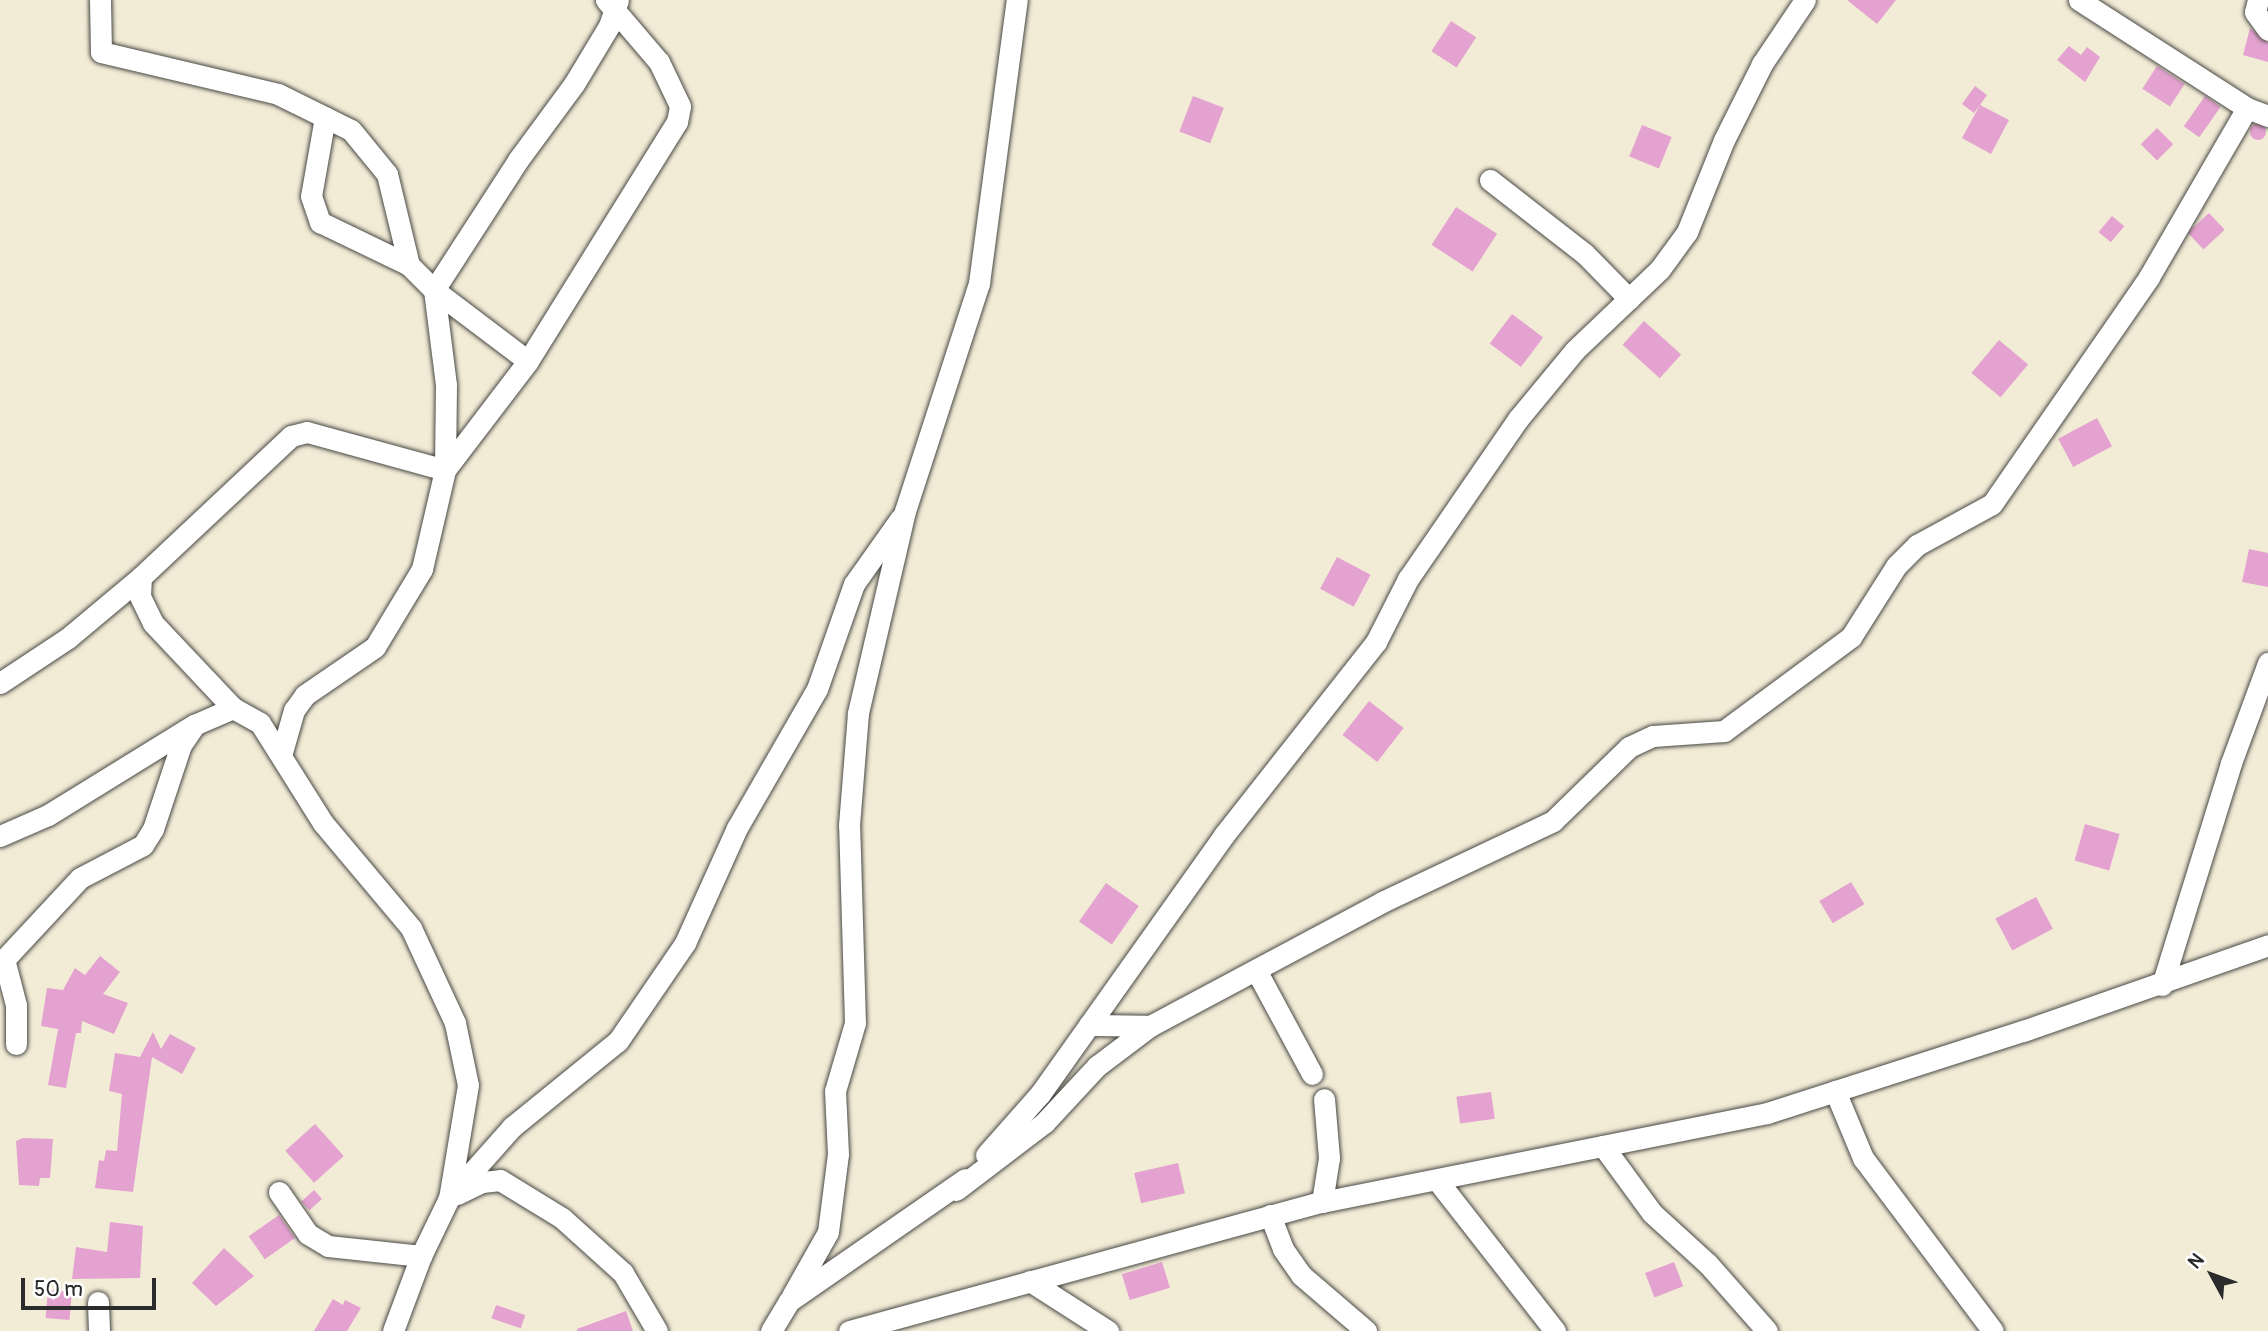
<!DOCTYPE html>
<style>
body{margin:0}
#map{position:relative;width:2268px;height:1331px;overflow:hidden;background:#f2ecd6;font-family:Pangolin,sans-serif}
div>[style]{position:absolute}
[style*='--x']{left:calc(var(--x)*1px);top:calc(var(--y)*1px);width:calc(var(--w)*1px);rotate:calc(var(--a)*1deg)}
.building>*{inset:0;background:#e4a2d0;transform-origin:0 0}
.round{border-radius:50%}
.roads{filter:drop-shadow(0 0 2px #494845) drop-shadow(0 0 2px #494845)}
.minor>*{height:21px;margin:-10.5px;padding:0 10.5px;transform-origin:10.5px;border-radius:10.5px;background:#fff}
span{translate:-50% -50%;white-space:nowrap;text-align:center;line-height:1.15;-webkit-text-stroke:6px #fff;paint-order:stroke}
.north{position:absolute;left:2177px;top:1240px;width:70px;height:70px;-webkit-text-stroke:5px #fff;paint-order:stroke;rotate:311deg;font-size:19px;font-weight:700;line-height:28px;text-align:center;color:#2b2b2b}
.north::after{content:'';display:block;margin:auto;width:24px;height:32px;background:#2b2b2b;clip-path:polygon(50% 0,100% 100%,50% 72%,0 100%)}
.scale{position:absolute;left:21px;top:1278px;width:135px;height:32px;box-sizing:border-box;border:4px solid #2b2b2b;border-top:0;padding-left:9px;font-size:21px;line-height:24px;white-space:nowrap;color:#2b2b2b;-webkit-text-stroke:5px #fff;paint-order:stroke}
</style>
<div id="map">
<div class="building">
<i style="clip-path:polygon(1847px 0,1896px 0,1877px 24px)"></i>
<i style="left:1451px;top:21px;width:30px;height:36px;rotate:33deg"></i>
<i style="clip-path:polygon(2250px 28px,2268px 43px,2268px 62px,2243px 55px)"></i>
<i style="clip-path:polygon(2069px 46px,2081px 55px,2087px 47px,2100px 57px,2085px 82px,2057px 60px)"></i>
<i style="left:2157px;top:66px;width:33px;height:27px;rotate:33deg"></i>
<i style="clip-path:polygon(1975px 86px,1987px 95px,1980px 105px,2009px 120px,1991px 154px,1962px 138px,1980px 105px,1974px 113px,1962px 104px)"></i>
<i style="left:1193px;top:96px;width:33px;height:38px;rotate:21deg"></i>
<i style="left:2205px;top:96px;width:19px;height:37px;rotate:35deg"></i>
<i class="round" style="left:2250px;top:124px;width:16px;height:16px"></i>
<i style="left:1642px;top:125px;width:32px;height:34px;rotate:22deg"></i>
<i style="left:2157px;top:128px;width:23px;height:23px;rotate:45deg"></i>
<i style="left:1456px;top:207px;width:49px;height:45px;rotate:33deg"></i>
<i style="left:2209px;top:213px;width:23px;height:29px;rotate:47deg"></i>
<i style="left:2112px;top:216px;width:16px;height:21px;rotate:40deg"></i>
<i style="left:1512px;top:314px;width:39px;height:37px;rotate:37deg"></i>
<i style="left:1644px;top:321px;width:50px;height:32px;rotate:42deg"></i>
<i style="left:1999px;top:340px;width:38px;height:43px;rotate:40deg"></i>
<i style="left:2097px;top:418px;width:32px;height:44px;rotate:62deg"></i>
<i style="clip-path:polygon(2249px 549px,2268px 553px,2268px 587px,2242px 582px)"></i>
<i style="left:1337px;top:557px;width:38px;height:36px;rotate:28deg"></i>
<i style="left:1369px;top:701px;width:44px;height:43px;rotate:38deg"></i>
<i style="left:2085px;top:824px;width:36px;height:38px;rotate:16deg"></i>
<i style="left:1851px;top:882px;width:26px;height:37px;rotate:59deg"></i>
<i style="left:1106px;top:883px;width:40px;height:47px;rotate:35deg"></i>
<i style="left:2036px;top:897px;width:36px;height:46px;rotate:62deg"></i>
<i style="clip-path:polygon(100px 956px,120px 972px,103px 994px,128px 1003px,114px 1034px,82px 1021px,81px 1033px,76px 1033px,66px 1088px,48px 1085px,58px 1029px,41px 1026px,47px 988px,63px 990px,75px 968px,85px 975px)"></i>
<i style="clip-path:polygon(153px 1032px,161px 1049px,170px 1034px,196px 1048px,182px 1074px,152px 1057px,133px 1192px,95px 1188px,99px 1160px,104px 1161px,106px 1150px,117px 1151px,122px 1094px,109px 1091px,115px 1053px,140px 1057px)"></i>
<i style="left:1491px;top:1092px;width:27px;height:35px;rotate:82deg"></i>
<i style="left:315px;top:1124px;width:43px;height:40px;rotate:48deg"></i>
<i style="clip-path:polygon(23px 1138px,53px 1139px,50px 1178px,40px 1178px,39px 1186px,19px 1185px,16px 1141px)"></i>
<i style="left:1178px;top:1163px;width:31px;height:45px;rotate:77deg"></i>
<i style="left:314px;top:1190px;width:12px;height:17px;rotate:48deg"></i>
<i style="left:279px;top:1215px;width:28px;height:37px;rotate:55deg"></i>
<i style="clip-path:polygon(110px 1222px,143px 1226px,140px 1278px,72px 1279px,76px 1247px,107px 1252px)"></i>
<i style="clip-path:polygon(224px 1248px,254px 1276px,216px 1306px,192px 1283px)"></i>
<i style="left:1162px;top:1262px;width:27px;height:42px;rotate:73deg"></i>
<i style="left:1674px;top:1262px;width:26px;height:31px;rotate:69deg"></i>
<i style="left:48px;top:1290px;width:24px;height:28px;rotate:5deg"></i>
<i style="clip-path:polygon(333px 1299px,343px 1305px,345px 1300px,361px 1308px,347px 1331px,314px 1331px)"></i>
<i style="left:496px;top:1305px;width:31px;height:14px;rotate:19deg"></i>
<i style="clip-path:polygon(626px 1311px,633px 1331px,577px 1331px,577px 1329px)"></i>
</div>
<div class="roads">
<div class="minor">
<i style="--x:100;--y:0;--w:52;--a:88.9"></i>
<i style="--x:101;--y:52;--w:182;--a:13.3"></i>
<i style="--x:278;--y:94;--w:81;--a:26.3"></i>
<i style="--x:351;--y:130;--w:57;--a:50.7"></i>
<i style="--x:387;--y:174;--w:94;--a:76.4"></i>
<i style="--x:409;--y:265;--w:35;--a:45"></i>
<i style="--x:434;--y:290;--w:96;--a:82.8"></i>
<i style="--x:446;--y:385;--w:85;--a:90.7"></i>
<i style="--x:445;--y:470;--w:102;--a:103.1"></i>
<i style="--x:422;--y:569;--w:91;--a:121.1"></i>
<i style="--x:375;--y:647;--w:85;--a:145.6"></i>
<i style="--x:305;--y:695;--w:19;--a:126"></i>
<i style="--x:294;--y:710;--w:44;--a:105.9"></i>
<i style="--x:2079;--y:0;--w:200;--a:32.7"></i>
<i style="--x:2247;--y:108;--w:22;--a:21"></i>
<i style="--x:2258;--y:0;--w:12;--a:104"></i>
<i style="--x:2255;--y:12;--w:22;--a:54"></i>
<i style="--x:325;--y:117;--w:80;--a:100"></i>
<i style="--x:311;--y:196;--w:28;--a:71"></i>
<i style="--x:320;--y:222;--w:99;--a:25.8"></i>
<i style="--x:1490;--y:180;--w:120;--a:37.9"></i>
<i style="--x:1585;--y:254;--w:63;--a:45.6"></i>
<i style="--x:528;--y:361;--w:118;--a:-142.9"></i>
<i style="--x:434;--y:290;--w:155;--a:-57.1"></i>
<i style="--x:518;--y:160;--w:94;--a:-53.6"></i>
<i style="--x:574;--y:84;--w:68;--a:-58.9"></i>
<i style="--x:609;--y:26;--w:28;--a:-71"></i>
<i style="--x:0;--y:683;--w:82;--a:-33.5"></i>
<i style="--x:68;--y:638;--w:95;--a:-39.9"></i>
<i style="--x:233;--y:708;--w:117;--a:-133.3"></i>
<i style="--x:153;--y:623;--w:30;--a:-116"></i>
<i style="--x:140;--y:596;--w:19;--a:-87"></i>
<i style="--x:141;--y:577;--w:206;--a:-43.2"></i>
<i style="--x:291;--y:436;--w:16;--a:-14"></i>
<i style="--x:307;--y:432;--w:143;--a:15.4"></i>
<i style="--x:445;--y:470;--w:137;--a:-52.7"></i>
<i style="--x:528;--y:361;--w:282;--a:-58.1"></i>
<i style="--x:677;--y:122;--w:16;--a:-79"></i>
<i style="--x:680;--y:106;--w:49;--a:-115.5"></i>
<i style="--x:659;--y:62;--w:82;--a:-130.5"></i>
<i style="--x:0;--y:836;--w:52;--a:-23.6"></i>
<i style="--x:48;--y:815;--w:172;--a:-31.7"></i>
<i style="--x:194;--y:725;--w:43;--a:-23.6"></i>
<i style="--x:233;--y:708;--w:31;--a:29"></i>
<i style="--x:260;--y:723;--w:118;--a:57.8"></i>
<i style="--x:323;--y:823;--w:137;--a:50"></i>
<i style="--x:411;--y:928;--w:105;--a:65.1"></i>
<i style="--x:455;--y:1023;--w:63;--a:78.2"></i>
<i style="--x:468;--y:1085;--w:115;--a:99.5"></i>
<i style="--x:449;--y:1198;--w:64;--a:115.8"></i>
<i style="--x:421;--y:1256;--w:80;--a:110.5"></i>
<i style="--x:4;--y:959;--w:48;--a:75.4"></i>
<i style="--x:16;--y:1005;--w:39;--a:90"></i>
<i style="--x:0;--y:964;--w:117;--a:-47.1"></i>
<i style="--x:80;--y:878;--w:71;--a:-27.6"></i>
<i style="--x:143;--y:845;--w:19;--a:-58"></i>
<i style="--x:153;--y:829;--w:89;--a:-71.6"></i>
<i style="--x:181;--y:745;--w:22;--a:-56"></i>
<i style="--x:1256;--y:970;--w:118;--a:61.7"></i>
<i style="--x:2162;--y:985;--w:232;--a:-72.7"></i>
<i style="--x:2231;--y:763;--w:107;--a:-69.7"></i>
<i style="--x:1089;--y:1025;--w:61;--a:0.9"></i>
<i style="--x:1835;--y:1091;--w:73;--a:67.3"></i>
<i style="--x:1863;--y:1158;--w:216;--a:53.1"></i>
<i style="--x:1603;--y:1146;--w:83;--a:53.8"></i>
<i style="--x:1652;--y:1213;--w:76;--a:42.3"></i>
<i style="--x:1708;--y:1264;--w:89;--a:48.6"></i>
<i style="--x:986;--y:1155;--w:81;--a:-48.5"></i>
<i style="--x:1040;--y:1094;--w:318;--a:-54.6"></i>
<i style="--x:1224;--y:835;--w:246;--a:-51.8"></i>
<i style="--x:1376;--y:642;--w:71;--a:-63.1"></i>
<i style="--x:1408;--y:579;--w:194;--a:-55.5"></i>
<i style="--x:1518;--y:419;--w:89;--a:-50.4"></i>
<i style="--x:1575;--y:350;--w:117;--a:-43.6"></i>
<i style="--x:1660;--y:269;--w:46;--a:-53.9"></i>
<i style="--x:1687;--y:232;--w:99;--a:-68.1"></i>
<i style="--x:1724;--y:140;--w:85;--a:-63.4"></i>
<i style="--x:1762;--y:64;--w:77;--a:-56.1"></i>
<i style="--x:1437;--y:1180;--w:192;--a:52"></i>
<i style="--x:956;--y:1190;--w:111;--a:-37.3"></i>
<i style="--x:1044;--y:1123;--w:78;--a:-47.1"></i>
<i style="--x:1097;--y:1066;--w:66;--a:-37"></i>
<i style="--x:1150;--y:1026;--w:263;--a:-28.1"></i>
<i style="--x:1382;--y:902;--w:189;--a:-25.3"></i>
<i style="--x:1553;--y:821;--w:106;--a:-44.2"></i>
<i style="--x:1629;--y:747;--w:26;--a:-25"></i>
<i style="--x:1653;--y:736;--w:71;--a:-4"></i>
<i style="--x:1724;--y:731;--w:158;--a:-36.5"></i>
<i style="--x:1851;--y:637;--w:84;--a:-57.6"></i>
<i style="--x:1896;--y:566;--w:30;--a:-45"></i>
<i style="--x:1917;--y:545;--w:85;--a:-28.7"></i>
<i style="--x:1992;--y:504;--w:276;--a:-55.3"></i>
<i style="--x:2149;--y:277;--w:195;--a:-59.9"></i>
<i style="--x:279;--y:1192;--w:51;--a:55.4"></i>
<i style="--x:308;--y:1234;--w:23;--a:31"></i>
<i style="--x:328;--y:1246;--w:94;--a:6.1"></i>
<i style="--x:457;--y:1194;--w:28;--a:-26"></i>
<i style="--x:482;--y:1182;--w:18;--a:-6"></i>
<i style="--x:500;--y:1180;--w:73;--a:31.5"></i>
<i style="--x:562;--y:1218;--w:82;--a:42"></i>
<i style="--x:623;--y:1273;--w:67;--a:59.6"></i>
<i style="--x:449;--y:1198;--w:95;--a:-48.4"></i>
<i style="--x:512;--y:1127;--w:136;--a:-39.1"></i>
<i style="--x:618;--y:1041;--w:119;--a:-55.6"></i>
<i style="--x:685;--y:943;--w:126;--a:-65.7"></i>
<i style="--x:737;--y:828;--w:160;--a:-60.1"></i>
<i style="--x:817;--y:689;--w:111;--a:-70.6"></i>
<i style="--x:854;--y:584;--w:80;--a:-54.7"></i>
<i style="--x:1322;--y:1202;--w:45;--a:-81"></i>
<i style="--x:1329;--y:1158;--w:59;--a:-94.8"></i>
<i style="--x:1270;--y:1215;--w:36;--a:69"></i>
<i style="--x:1283;--y:1249;--w:32;--a:55"></i>
<i style="--x:1301;--y:1275;--w:86;--a:40.7"></i>
<i style="--x:1030;--y:1281;--w:93;--a:32.7"></i>
<i style="--x:792;--y:1296;--w:73;--a:-60.6"></i>
<i style="--x:828;--y:1232;--w:79;--a:-82.7"></i>
<i style="--x:838;--y:1154;--w:63;--a:-92.7"></i>
<i style="--x:835;--y:1091;--w:71;--a:-73.6"></i>
<i style="--x:855;--y:1023;--w:198;--a:-91.7"></i>
<i style="--x:849;--y:825;--w:112;--a:-85.4"></i>
<i style="--x:858;--y:713;--w:207;--a:-76.9"></i>
<i style="--x:905;--y:511;--w:240;--a:-72"></i>
<i style="--x:979;--y:283;--w:286;--a:-82.4"></i>
<i style="--x:98;--y:1302;--w:29;--a:88"></i>
<i style="--x:771;--y:1331;--w:35;--a:-59"></i>
<i style="--x:789;--y:1301;--w:214;--a:-34.7"></i>
<i style="--x:849;--y:1331;--w:490;--a:-15.3"></i>
<i style="--x:1322;--y:1202;--w:454;--a:-11.3"></i>
<i style="--x:1767;--y:1113;--w:269;--a:-17.8"></i>
<i style="--x:2023;--y:1031;--w:260;--a:-19.3"></i>
</div>
</div>
<div class="north">N</div>
<div class="scale">50 m</div>
</div>
